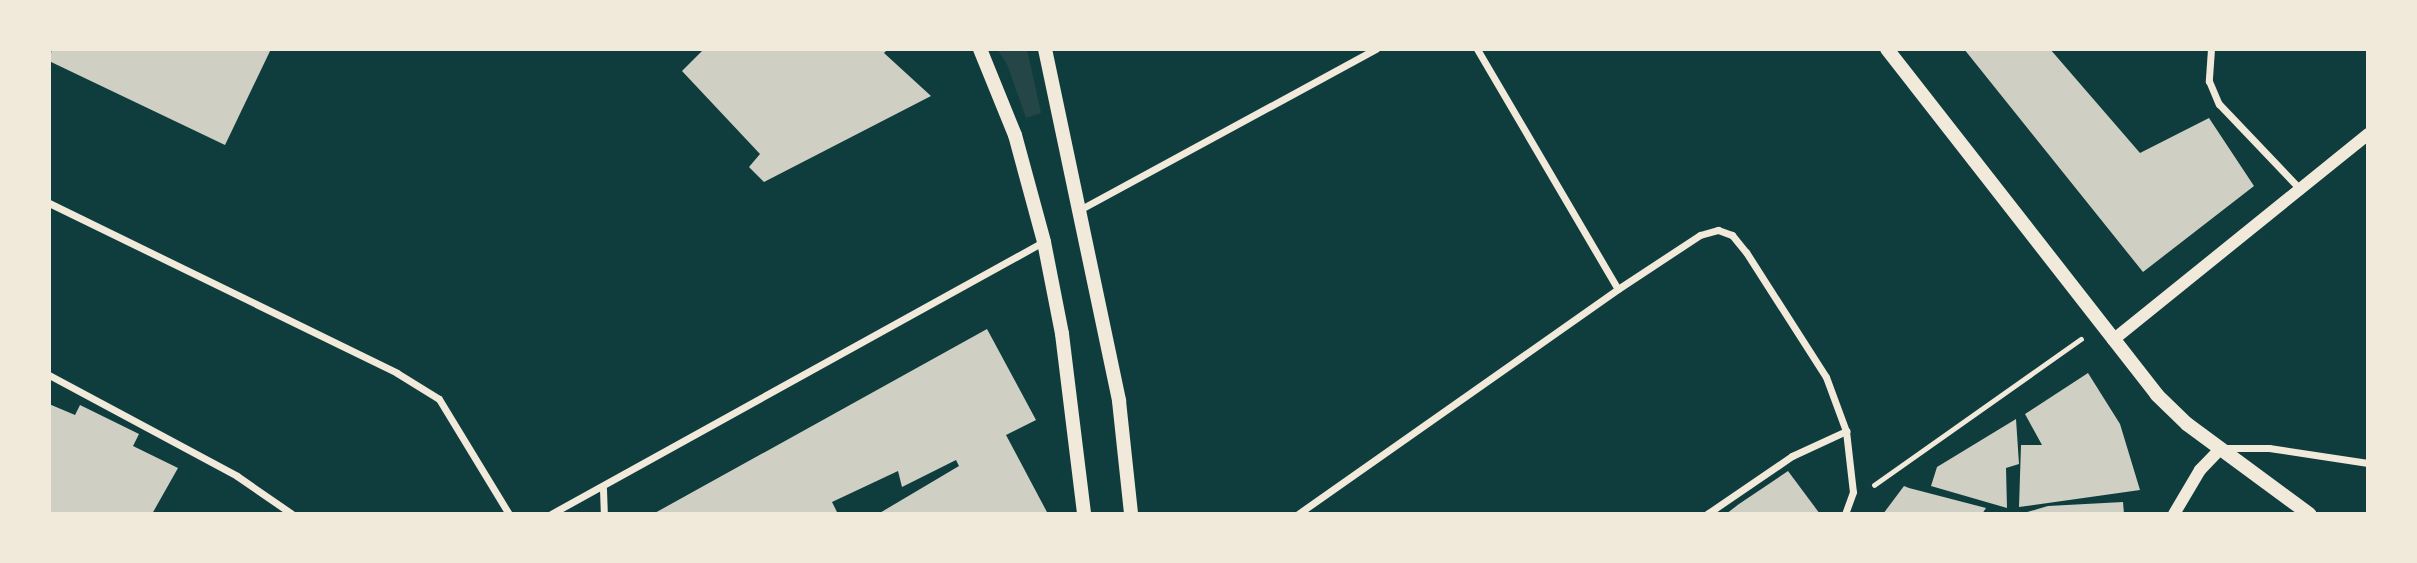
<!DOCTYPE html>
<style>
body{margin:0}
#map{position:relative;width:2417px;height:563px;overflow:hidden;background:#0f3d3e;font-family:Commissioner,sans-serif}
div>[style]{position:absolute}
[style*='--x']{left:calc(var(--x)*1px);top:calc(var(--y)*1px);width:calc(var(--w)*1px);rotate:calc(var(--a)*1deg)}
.green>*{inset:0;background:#244646}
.building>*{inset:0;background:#cfcfc3}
.path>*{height:4.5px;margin:-2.25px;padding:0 2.25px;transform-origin:2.25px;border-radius:2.25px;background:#f1e9da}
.minor>*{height:7px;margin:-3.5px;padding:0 3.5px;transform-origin:3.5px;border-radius:3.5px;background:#f1e9da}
.tertiary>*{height:12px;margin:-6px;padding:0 6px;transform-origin:6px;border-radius:6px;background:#f1e9da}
.secondary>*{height:14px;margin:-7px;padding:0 7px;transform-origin:7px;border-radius:7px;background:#f1e9da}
span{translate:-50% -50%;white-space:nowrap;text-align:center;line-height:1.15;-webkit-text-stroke:7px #f1e9da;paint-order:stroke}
.frame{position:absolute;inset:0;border:51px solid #f1e9da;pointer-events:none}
</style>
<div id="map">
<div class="green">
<i style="clip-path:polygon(997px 49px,1027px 49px,1041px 113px,1026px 118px,1007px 64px)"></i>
</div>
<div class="building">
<i style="clip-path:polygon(52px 49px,271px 49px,225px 145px,49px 61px)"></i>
<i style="clip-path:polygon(704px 49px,888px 49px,884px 53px,931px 96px,764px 182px,749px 167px,760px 154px,682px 71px)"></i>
<i style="clip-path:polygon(1964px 49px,2050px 49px,2140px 153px,2209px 118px,2254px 186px,2143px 272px)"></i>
<i style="clip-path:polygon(987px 329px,1036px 420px,1006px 435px,1048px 514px,878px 514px,959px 466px,956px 460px,902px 487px,898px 471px,832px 502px,838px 514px,653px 514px)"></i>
<i style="clip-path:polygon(2088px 373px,2120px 424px,2140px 490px,2019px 507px,2021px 445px,2042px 445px,2025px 414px)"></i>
<i style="clip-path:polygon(49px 404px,75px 415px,80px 405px,139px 434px,133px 446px,178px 468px,152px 514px,49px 514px)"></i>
<i style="clip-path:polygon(2016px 419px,2019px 464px,2006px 468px,2007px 508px,1931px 486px,1937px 467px)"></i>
<i style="clip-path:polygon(1788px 471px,1820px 514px,1726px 514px,1739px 504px)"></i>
<i style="clip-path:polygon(1904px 486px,1909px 488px,1986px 508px,1982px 514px,1883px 514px)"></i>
<i style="clip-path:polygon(2123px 502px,2124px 514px,2024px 513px,2048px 506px)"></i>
</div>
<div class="path">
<i style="--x:1874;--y:485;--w:253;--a:-35.2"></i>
</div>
<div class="minor">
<i style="--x:1477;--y:49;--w:278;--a:59.6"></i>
<i style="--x:2211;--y:49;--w:32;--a:94"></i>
<i style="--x:2209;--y:81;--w:25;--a:67"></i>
<i style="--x:2219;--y:104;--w:119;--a:46.4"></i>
<i style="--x:49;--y:203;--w:387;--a:26"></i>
<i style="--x:397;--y:373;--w:49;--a:31.8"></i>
<i style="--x:439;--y:399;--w:135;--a:58.7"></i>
<i style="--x:1081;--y:209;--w:336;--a:-28.5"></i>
<i style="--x:49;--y:375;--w:213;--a:28.2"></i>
<i style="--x:237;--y:476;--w:67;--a:34.6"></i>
<i style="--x:2225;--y:448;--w:44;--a:0"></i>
<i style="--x:2269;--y:448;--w:100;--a:8.6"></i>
<i style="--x:603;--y:489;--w:25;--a:88"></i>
<i style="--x:551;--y:514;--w:562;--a:-28.94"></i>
<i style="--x:1298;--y:514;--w:391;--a:-35.1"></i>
<i style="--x:1618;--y:289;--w:98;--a:-33.4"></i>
<i style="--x:1700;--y:235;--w:19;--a:-16"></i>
<i style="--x:1718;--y:230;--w:15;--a:20"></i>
<i style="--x:1732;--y:235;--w:22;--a:51"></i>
<i style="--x:1746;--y:252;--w:148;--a:57.4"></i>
<i style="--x:1826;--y:377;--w:58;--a:69.7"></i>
<i style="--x:1846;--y:431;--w:61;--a:83.5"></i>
<i style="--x:1853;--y:492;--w:23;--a:110"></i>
<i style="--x:1707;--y:514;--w:103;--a:-34.3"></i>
<i style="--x:1792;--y:456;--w:60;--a:-24.8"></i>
</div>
<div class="tertiary">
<i style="--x:2113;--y:340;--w:328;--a:-38.9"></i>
<i style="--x:2174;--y:514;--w:51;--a:-59.4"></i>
<i style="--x:2200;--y:470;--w:30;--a:-46"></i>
</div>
<div class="secondary">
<i style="--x:980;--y:49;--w:93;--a:67.9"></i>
<i style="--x:1015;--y:135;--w:111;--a:74.8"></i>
<i style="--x:1044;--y:242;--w:94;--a:78.9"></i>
<i style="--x:1062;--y:334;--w:181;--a:83"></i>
<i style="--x:1045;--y:49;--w:360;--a:78.1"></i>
<i style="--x:1119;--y:401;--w:114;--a:83.9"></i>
<i style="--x:1887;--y:49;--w:439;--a:52"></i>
<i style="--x:2157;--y:395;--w:42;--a:44"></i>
<i style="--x:2187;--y:424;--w:152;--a:36.4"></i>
</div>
<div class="frame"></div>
</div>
